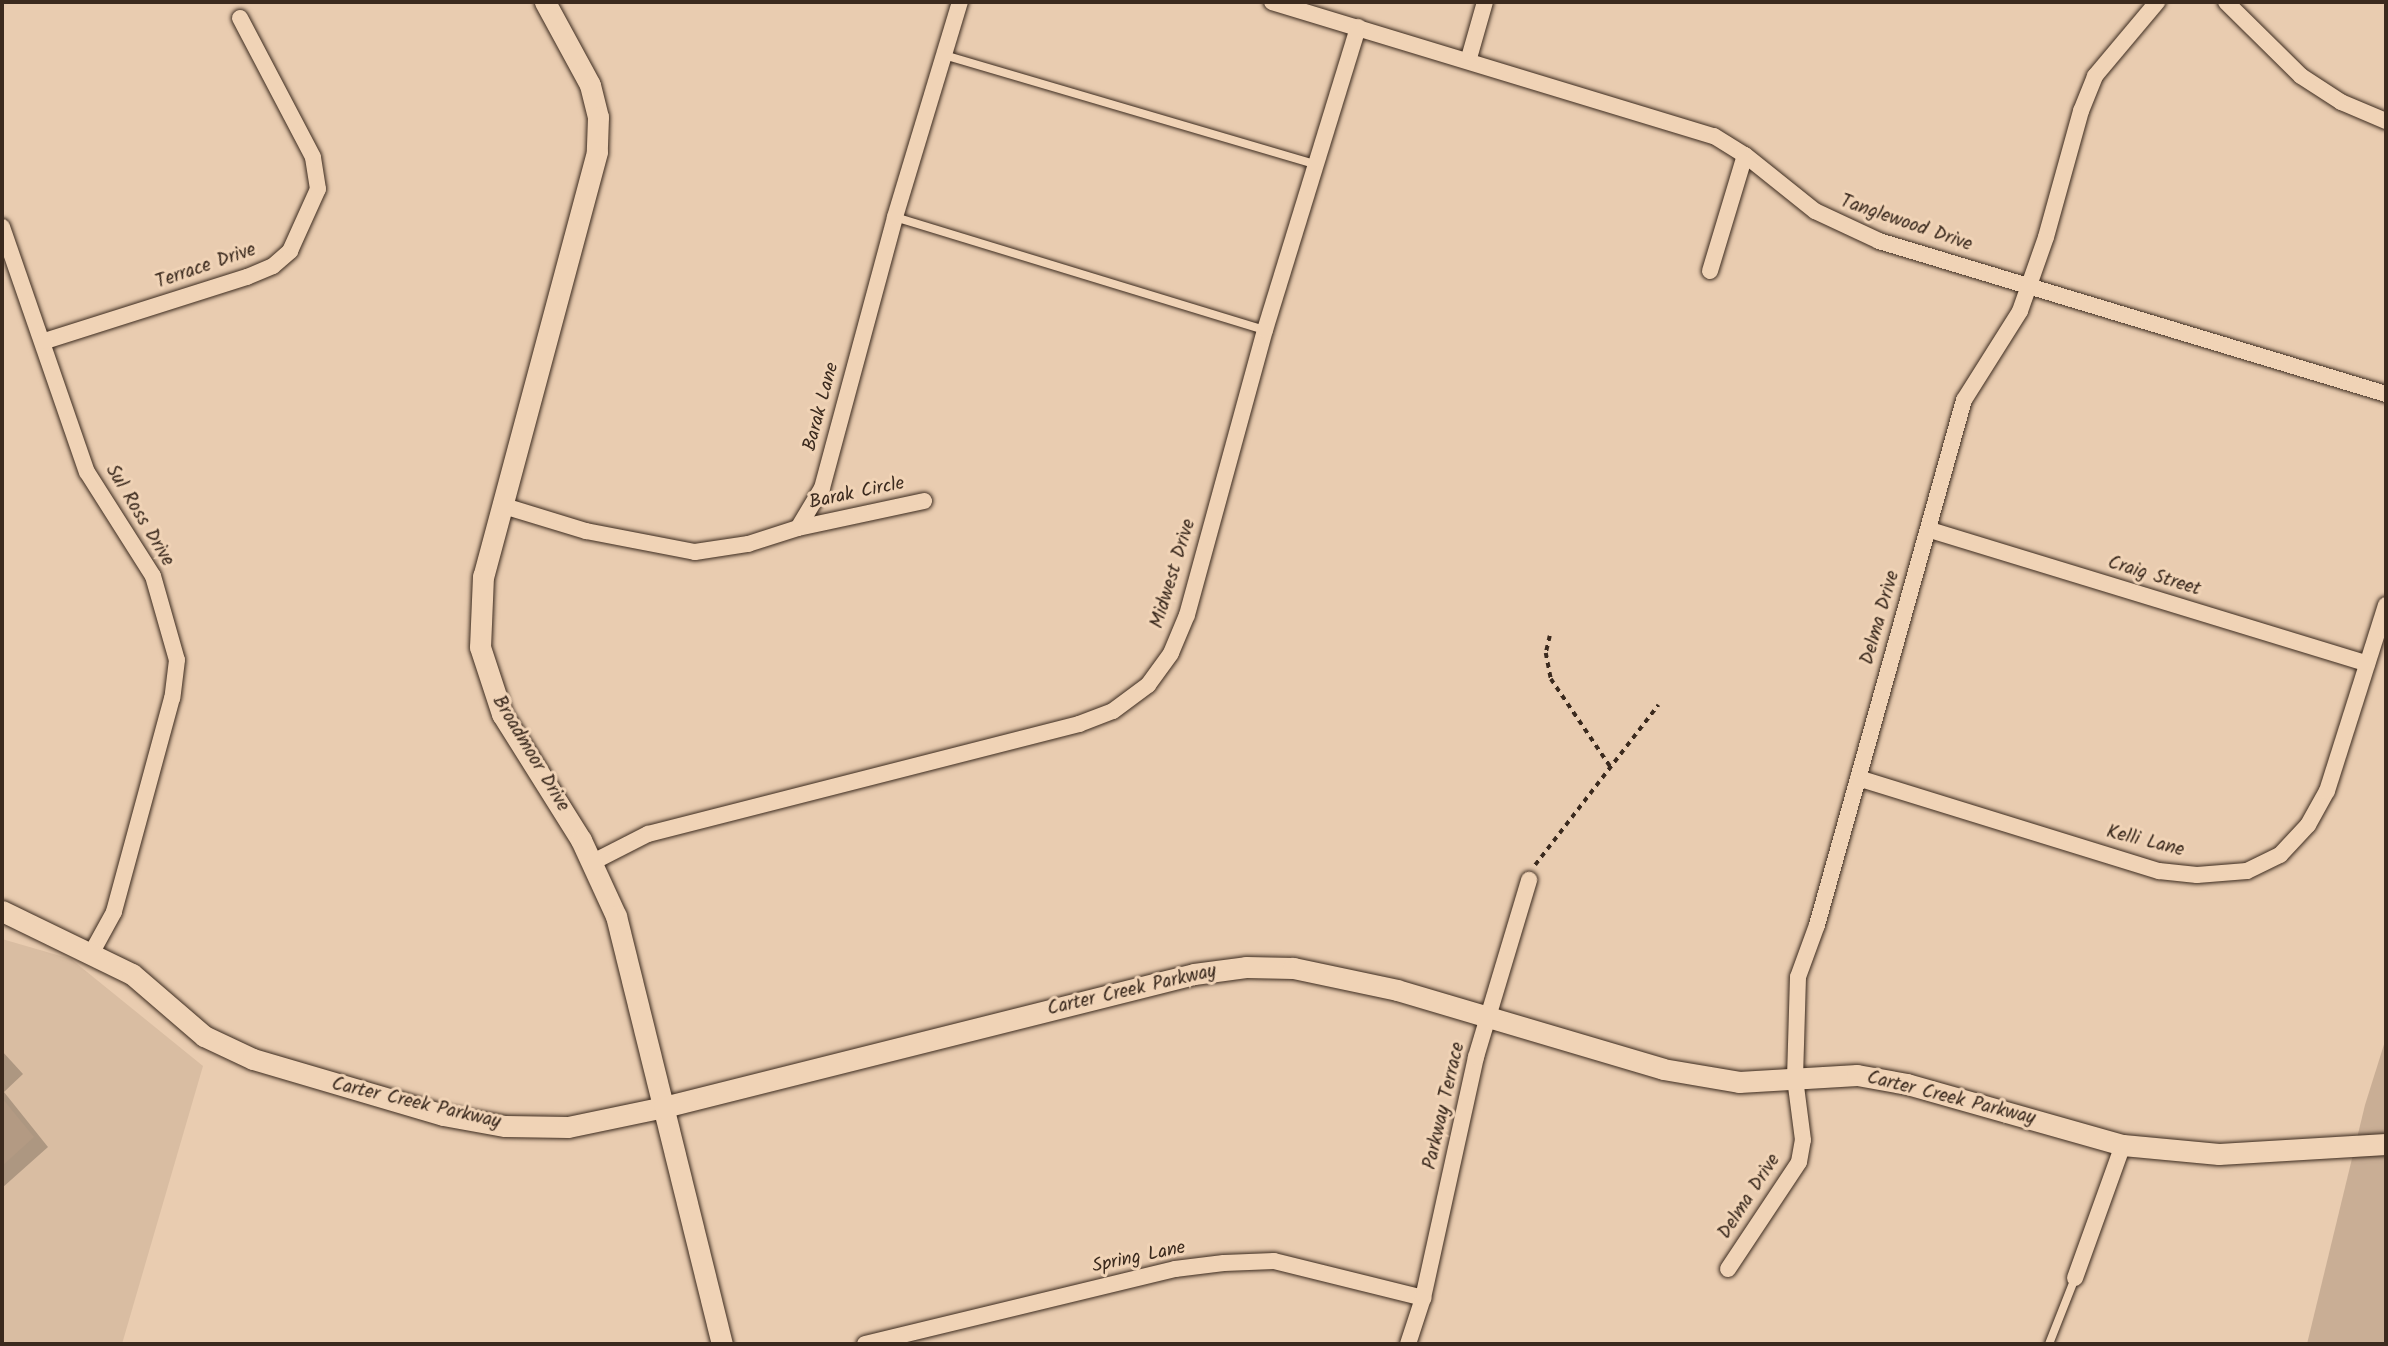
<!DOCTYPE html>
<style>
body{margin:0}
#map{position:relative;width:2388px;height:1346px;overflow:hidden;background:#e9ccb0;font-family:Kalam,sans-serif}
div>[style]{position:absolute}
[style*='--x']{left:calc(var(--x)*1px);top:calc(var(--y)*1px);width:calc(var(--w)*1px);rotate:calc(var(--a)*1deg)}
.built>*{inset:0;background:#d9bda2}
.green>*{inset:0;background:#c9ae95}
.shadow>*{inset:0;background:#0003}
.building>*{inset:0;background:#b39a83}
.path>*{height:3.5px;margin-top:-1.75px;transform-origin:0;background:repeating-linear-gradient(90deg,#3b2a1e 0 5px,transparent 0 10px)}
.roads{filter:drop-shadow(0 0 2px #3b2a1e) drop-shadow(0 0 2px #3b2a1e)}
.service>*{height:8px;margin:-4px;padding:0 4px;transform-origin:4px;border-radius:4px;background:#f0d3b6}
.minor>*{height:16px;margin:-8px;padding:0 8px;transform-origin:8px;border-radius:8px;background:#f0d3b6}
.tertiary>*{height:21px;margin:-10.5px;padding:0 10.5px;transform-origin:10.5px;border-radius:10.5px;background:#f0d3b6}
span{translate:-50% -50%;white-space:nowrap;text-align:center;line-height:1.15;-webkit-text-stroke:6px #f0d3b6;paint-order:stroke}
.street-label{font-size:19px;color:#3b2a1e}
.frame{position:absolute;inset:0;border:4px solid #3b2a1e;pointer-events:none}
</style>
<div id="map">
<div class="built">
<i style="clip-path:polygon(2px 939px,71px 959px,203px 1066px,122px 1344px,2px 1344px)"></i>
</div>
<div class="green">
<i style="clip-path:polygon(2386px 1038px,2386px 1344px,2307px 1344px,2365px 1105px)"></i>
</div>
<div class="shadow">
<i style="clip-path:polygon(2px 1051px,23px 1074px,4px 1092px,48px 1147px,2px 1188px)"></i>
</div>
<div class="building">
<i style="clip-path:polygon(2px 1098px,34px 1137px,2px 1166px)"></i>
</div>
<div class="path">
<i style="--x:1550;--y:636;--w:17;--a:103"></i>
<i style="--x:1546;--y:653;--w:26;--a:79"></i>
<i style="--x:1551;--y:679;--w:109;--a:55.9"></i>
<i style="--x:1535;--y:865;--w:202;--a:-52.4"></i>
</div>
<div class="roads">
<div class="service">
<i style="--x:944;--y:55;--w:386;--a:16.4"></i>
<i style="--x:895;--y:217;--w:387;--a:17"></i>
<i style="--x:2049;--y:1344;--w:71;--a:-68.5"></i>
</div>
<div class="minor">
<i style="--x:1272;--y:2;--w:462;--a:16.9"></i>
<i style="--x:1714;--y:136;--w:36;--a:32"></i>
<i style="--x:1745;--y:155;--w:90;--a:38.7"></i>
<i style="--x:1815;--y:211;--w:71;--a:25.1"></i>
<i style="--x:1879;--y:241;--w:530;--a:16.79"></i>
<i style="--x:2226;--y:2;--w:105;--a:44.6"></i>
<i style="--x:2301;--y:76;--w:48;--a:33"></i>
<i style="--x:2341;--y:102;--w:49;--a:22.9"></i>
<i style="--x:1469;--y:58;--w:58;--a:-74.1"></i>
<i style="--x:2;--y:227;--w:259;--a:70.9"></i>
<i style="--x:87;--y:472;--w:123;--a:57.6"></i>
<i style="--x:153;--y:576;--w:87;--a:74.1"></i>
<i style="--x:177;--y:660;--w:38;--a:97"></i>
<i style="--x:172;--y:698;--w:222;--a:105.2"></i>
<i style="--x:114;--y:912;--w:46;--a:118.8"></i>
<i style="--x:1710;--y:271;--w:121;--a:-73.2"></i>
<i style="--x:45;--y:341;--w:212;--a:-17.6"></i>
<i style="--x:247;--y:277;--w:28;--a:-23"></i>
<i style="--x:273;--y:266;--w:23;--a:-41"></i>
<i style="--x:290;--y:251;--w:68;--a:-65.7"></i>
<i style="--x:318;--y:189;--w:32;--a:-99"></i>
<i style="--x:313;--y:157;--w:157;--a:-117.7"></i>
<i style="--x:504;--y:506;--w:86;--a:17"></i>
<i style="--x:586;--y:531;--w:111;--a:10.9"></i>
<i style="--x:695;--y:552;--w:54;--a:-8.6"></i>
<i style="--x:748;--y:544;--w:52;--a:-17.7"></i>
<i style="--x:798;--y:528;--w:129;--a:-12.1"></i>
<i style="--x:798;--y:528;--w:47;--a:-59"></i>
<i style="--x:822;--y:488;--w:281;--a:-74.9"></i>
<i style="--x:895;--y:217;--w:225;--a:-73.2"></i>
<i style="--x:1930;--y:530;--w:457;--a:17"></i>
<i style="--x:1858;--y:778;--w:315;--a:17.2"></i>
<i style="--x:2159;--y:871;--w:38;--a:6"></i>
<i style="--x:2197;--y:875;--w:50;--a:-4.6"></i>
<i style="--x:2247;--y:871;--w:37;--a:-26"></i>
<i style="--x:2280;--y:855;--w:41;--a:-47"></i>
<i style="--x:2308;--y:825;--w:39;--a:-61"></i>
<i style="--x:2327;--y:791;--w:195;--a:-72.4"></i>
<i style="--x:593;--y:862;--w:62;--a:-27"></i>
<i style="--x:648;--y:834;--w:445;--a:-14.3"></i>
<i style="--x:1079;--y:724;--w:36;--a:-21"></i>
<i style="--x:1113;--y:711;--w:44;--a:-36.6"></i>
<i style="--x:1148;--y:685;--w:39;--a:-54"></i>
<i style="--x:1171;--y:653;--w:41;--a:-67.2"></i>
<i style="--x:1187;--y:615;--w:295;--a:-74.7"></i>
<i style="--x:1265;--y:330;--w:317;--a:-72.9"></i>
<i style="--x:1728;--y:1269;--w:128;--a:-56.4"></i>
<i style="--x:1799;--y:1162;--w:22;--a:-80"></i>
<i style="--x:1803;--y:1140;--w:63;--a:-97.4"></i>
<i style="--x:1795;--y:1078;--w:101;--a:-88.3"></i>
<i style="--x:1798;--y:977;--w:55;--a:-69.9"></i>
<i style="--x:1817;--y:925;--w:545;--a:-74.36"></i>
<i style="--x:1964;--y:400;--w:105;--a:-57.8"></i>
<i style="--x:2020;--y:311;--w:78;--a:-70.6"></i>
<i style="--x:2046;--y:237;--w:131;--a:-74.5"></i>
<i style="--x:2081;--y:111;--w:38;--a:-68"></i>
<i style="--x:2095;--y:76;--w:97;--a:-50"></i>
<i style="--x:2075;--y:1278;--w:141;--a:-70.2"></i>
<i style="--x:865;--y:1344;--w:319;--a:-13.6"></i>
<i style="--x:1175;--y:1269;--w:49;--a:-7"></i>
<i style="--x:1224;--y:1263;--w:50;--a:-2.3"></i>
<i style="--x:1274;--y:1261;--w:154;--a:13.9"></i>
<i style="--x:1408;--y:1344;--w:48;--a:-71.9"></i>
<i style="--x:1423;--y:1298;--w:247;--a:-77.6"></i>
<i style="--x:1476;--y:1057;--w:185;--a:-73.3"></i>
</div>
<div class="tertiary">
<i style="--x:545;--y:2;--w:94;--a:61.5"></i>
<i style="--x:590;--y:85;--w:33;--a:76"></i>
<i style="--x:598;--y:117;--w:35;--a:92"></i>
<i style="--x:597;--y:152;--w:439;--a:105"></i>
<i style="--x:483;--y:576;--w:71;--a:92.4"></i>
<i style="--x:480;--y:647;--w:71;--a:71.8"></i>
<i style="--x:502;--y:714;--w:149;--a:57.9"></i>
<i style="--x:581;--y:840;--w:84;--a:65.3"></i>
<i style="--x:616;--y:916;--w:441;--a:76.1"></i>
<i style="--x:2;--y:911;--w:144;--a:25.9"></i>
<i style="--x:132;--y:974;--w:95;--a:40.7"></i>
<i style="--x:204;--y:1036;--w:54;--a:25.1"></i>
<i style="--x:253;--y:1059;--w:198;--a:16.4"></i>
<i style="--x:443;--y:1115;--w:63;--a:10.1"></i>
<i style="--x:505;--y:1126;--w:63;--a:0.9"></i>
<i style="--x:568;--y:1127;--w:98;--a:-11.8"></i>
<i style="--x:664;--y:1107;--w:546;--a:-14.09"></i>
<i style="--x:1194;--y:974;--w:52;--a:-7.7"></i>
<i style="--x:1246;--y:967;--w:47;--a:1.2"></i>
<i style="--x:1293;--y:968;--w:106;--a:11.9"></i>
<i style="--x:1397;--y:990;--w:277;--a:16.5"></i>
<i style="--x:1663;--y:1069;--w:77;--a:9.7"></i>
<i style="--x:1739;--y:1082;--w:118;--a:-3.4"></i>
<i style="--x:1857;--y:1075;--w:51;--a:10.2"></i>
<i style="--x:1907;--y:1084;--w:224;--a:15.8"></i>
<i style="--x:2123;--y:1145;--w:96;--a:5.4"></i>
<i style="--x:2219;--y:1154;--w:167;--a:-3.4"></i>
</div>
</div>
<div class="street-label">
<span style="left:1906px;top:224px;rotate:19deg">Tanglewood Drive</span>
<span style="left:206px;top:267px;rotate:-19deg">Terrace Drive</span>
<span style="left:822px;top:407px;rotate:-75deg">Barak Lane</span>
<span style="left:857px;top:494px;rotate:-12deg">Barak Circle</span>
<span style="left:139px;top:516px;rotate:59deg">Sul Ross Drive</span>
<span style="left:1174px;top:574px;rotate:-73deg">Midwest Drive</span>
<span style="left:2154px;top:577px;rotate:17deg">Craig Street</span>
<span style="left:1881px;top:618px;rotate:-74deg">Delma Drive</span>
<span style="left:530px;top:754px;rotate:59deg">Broadmoor Drive</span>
<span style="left:2145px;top:842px;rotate:14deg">Kelli Lane</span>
<span style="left:1132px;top:991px;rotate:-13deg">Carter Creek Parkway</span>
<span style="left:1951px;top:1099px;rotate:14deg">Carter Creek Parkway</span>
<span style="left:416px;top:1104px;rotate:13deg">Carter Creek Parkway</span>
<span style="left:1445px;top:1106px;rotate:-77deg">Parkway Terrace</span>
<span style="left:1750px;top:1197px;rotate:-57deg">Delma Drive</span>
<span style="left:1139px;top:1258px;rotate:-12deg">Spring Lane</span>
</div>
<div class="frame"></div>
</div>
